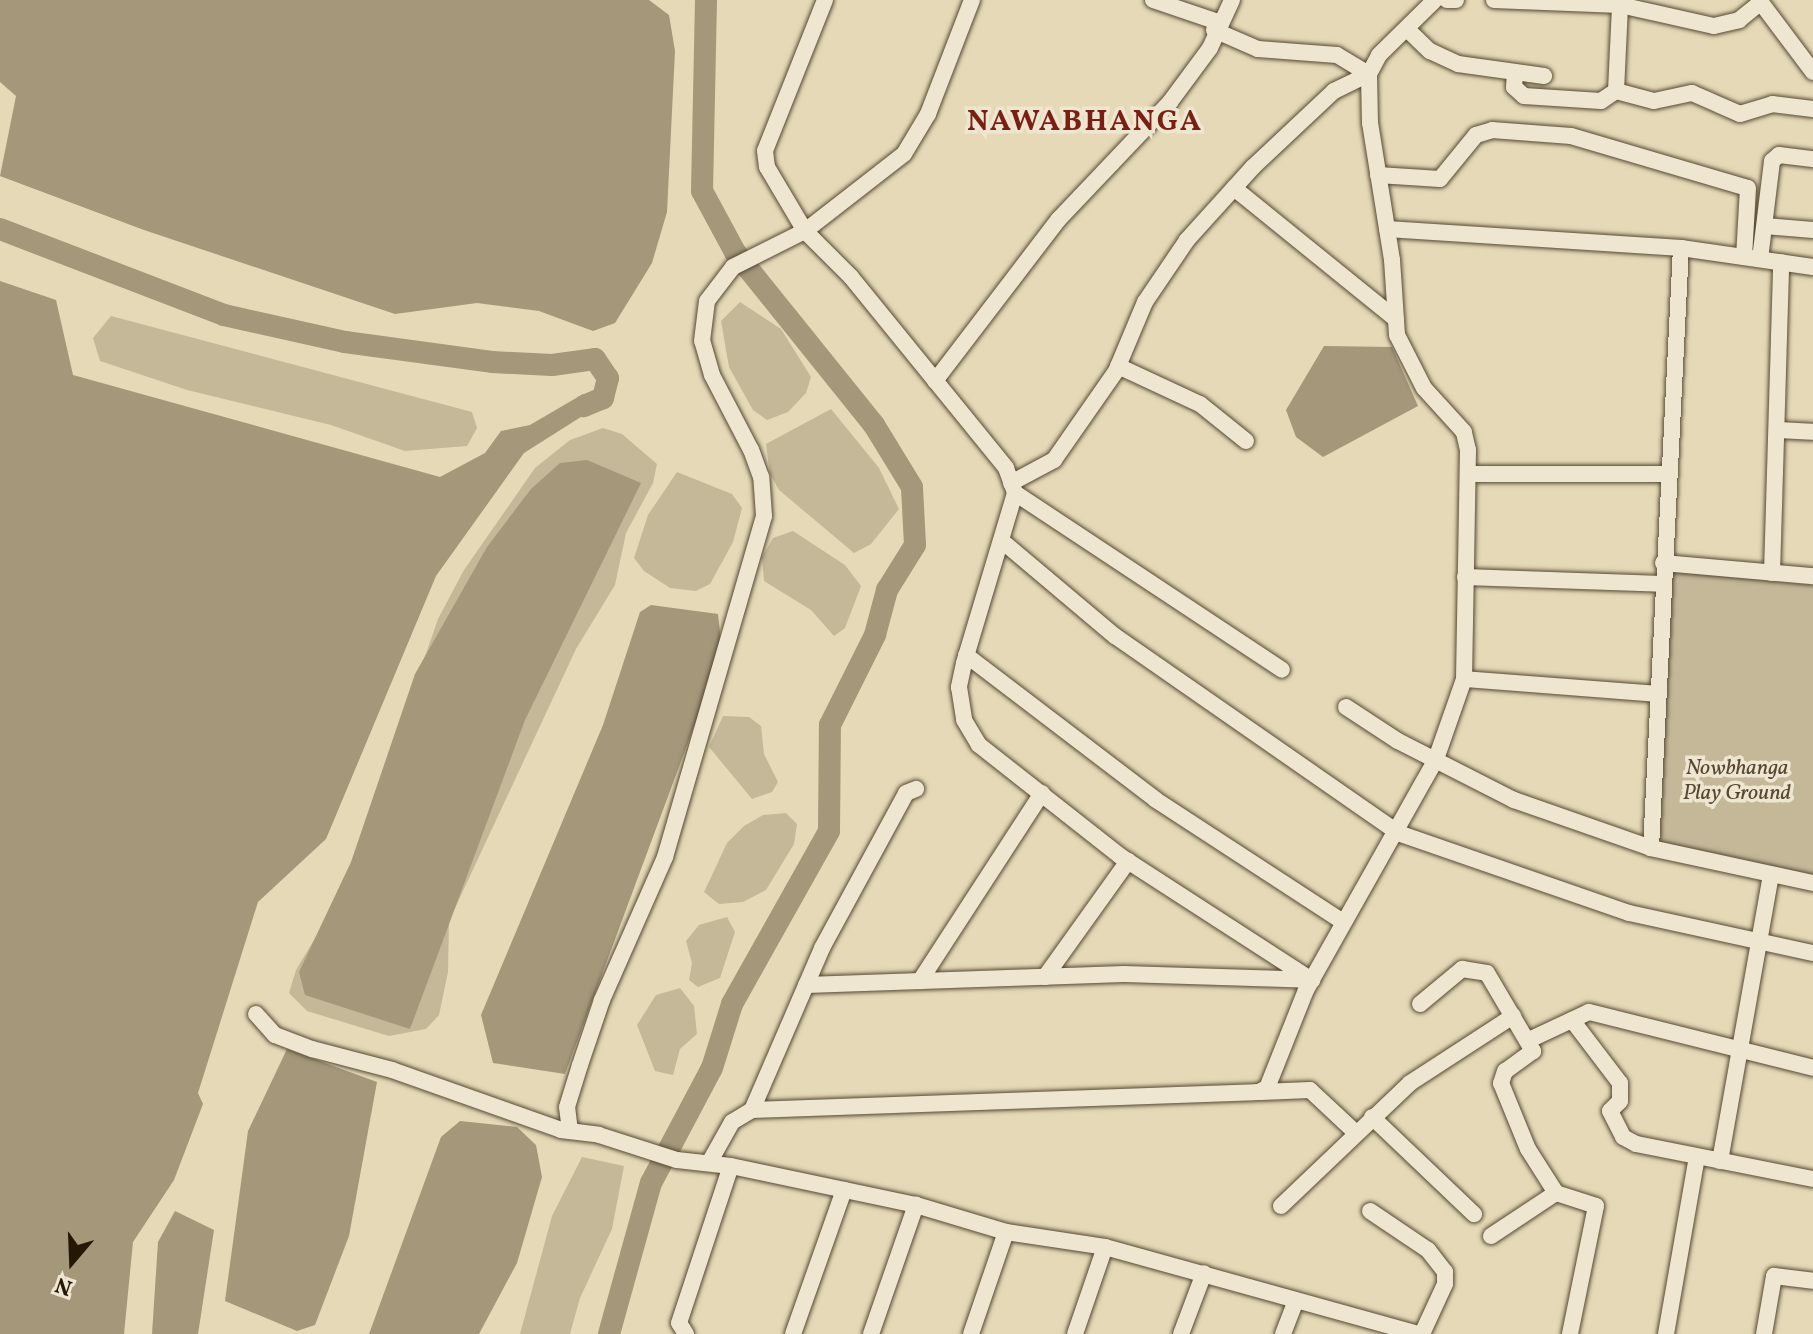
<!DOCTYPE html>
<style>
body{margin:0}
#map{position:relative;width:1813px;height:1334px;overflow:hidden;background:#e5d9b7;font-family:Vollkorn,serif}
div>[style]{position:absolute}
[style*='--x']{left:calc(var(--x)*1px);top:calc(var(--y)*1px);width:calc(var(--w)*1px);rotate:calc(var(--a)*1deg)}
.green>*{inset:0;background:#c4b899}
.water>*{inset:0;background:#a4977a}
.canal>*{height:22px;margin:-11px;padding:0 11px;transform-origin:11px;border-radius:11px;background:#a4977a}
.roads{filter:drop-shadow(0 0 2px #554832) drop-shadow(0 0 2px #554832)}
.minor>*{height:16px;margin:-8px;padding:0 8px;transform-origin:8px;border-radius:8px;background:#eee6d0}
span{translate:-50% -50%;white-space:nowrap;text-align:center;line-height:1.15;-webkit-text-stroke:7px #eee6d0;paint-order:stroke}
.park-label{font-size:22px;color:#554731;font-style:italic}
.district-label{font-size:30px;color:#7a1f14;font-weight:700;letter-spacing:2px}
.north{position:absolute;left:32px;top:1222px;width:80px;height:80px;-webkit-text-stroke:6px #eee6d0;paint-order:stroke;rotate:199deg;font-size:22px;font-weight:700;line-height:32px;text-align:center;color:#251705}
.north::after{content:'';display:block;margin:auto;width:28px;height:36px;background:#251705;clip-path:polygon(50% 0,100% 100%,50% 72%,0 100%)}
</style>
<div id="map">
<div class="green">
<i style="clip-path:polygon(740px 302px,781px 329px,811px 377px,806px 393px,788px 412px,767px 420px,753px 410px,729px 367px,721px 321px)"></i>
<i style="clip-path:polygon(111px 316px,472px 412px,477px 428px,467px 446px,405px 451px,331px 425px,187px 390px,100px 361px,93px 338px)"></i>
<i style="clip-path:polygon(831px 409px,879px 468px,899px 509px,871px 544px,854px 553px,779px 490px,770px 474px,766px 444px)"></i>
<i style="clip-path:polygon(603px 428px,622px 434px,657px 464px,653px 483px,626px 533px,615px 585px,576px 649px,449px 921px,448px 972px,439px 1015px,426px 1029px,389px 1036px,307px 1011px,289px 993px,296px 970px,343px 891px,438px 619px,464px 570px,535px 468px,570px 440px)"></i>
<i style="clip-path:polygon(677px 472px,732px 494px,742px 508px,733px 542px,710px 584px,696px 591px,670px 588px,644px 571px,634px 558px,648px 515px)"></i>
<i style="clip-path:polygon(793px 531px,845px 565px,861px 586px,845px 628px,834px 636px,811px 610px,764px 581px,762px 557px,773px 538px)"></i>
<i style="clip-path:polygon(1667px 571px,1813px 585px,1813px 878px,1659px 847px)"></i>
<i style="clip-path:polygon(723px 716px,749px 717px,761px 726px,764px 754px,778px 782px,772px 792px,752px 799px,709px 747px)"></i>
<i style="clip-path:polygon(786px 813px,797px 824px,794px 844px,766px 890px,743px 902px,719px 904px,704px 892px,727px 843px,744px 826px,763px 815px)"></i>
<i style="clip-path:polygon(727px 917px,735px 932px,720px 978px,698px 987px,689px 980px,692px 963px,686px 941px,699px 925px)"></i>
<i style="clip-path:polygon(680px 988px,694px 1006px,697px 1034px,680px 1049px,673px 1075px,655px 1071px,637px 1025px,656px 995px)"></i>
<i style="clip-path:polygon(582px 1157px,624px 1166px,612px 1229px,580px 1298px,570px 1334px,520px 1334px,552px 1216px)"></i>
</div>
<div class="water">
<i style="clip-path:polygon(0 0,649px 0,669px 15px,675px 51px,667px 212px,652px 263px,615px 323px,593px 331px,539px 311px,477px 303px,395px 314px,144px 230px,0 176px,16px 96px,0 82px)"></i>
<i style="clip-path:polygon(0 281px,56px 300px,73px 375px,440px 477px,485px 453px,501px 431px,530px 425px,583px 394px,584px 415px,524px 453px,436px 576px,326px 839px,258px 902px,198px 1093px,203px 1104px,174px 1180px,133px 1242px,124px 1334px,0 1334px)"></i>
<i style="clip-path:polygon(1324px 346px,1392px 347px,1418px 406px,1323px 457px,1296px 437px,1286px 410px)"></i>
<i style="clip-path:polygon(587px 460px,641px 483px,525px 720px,410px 1029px,305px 995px,299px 972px,351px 862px,415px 674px,487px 547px,531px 489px,560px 463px)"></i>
<i style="clip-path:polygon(651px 605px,718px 614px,722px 651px,565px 1074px,493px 1063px,481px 1015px,603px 725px,640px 612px)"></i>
<i style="clip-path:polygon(287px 1049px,377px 1082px,349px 1236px,315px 1325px,297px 1331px,225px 1301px,248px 1131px)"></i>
<i style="clip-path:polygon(460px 1121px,517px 1127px,536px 1145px,542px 1177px,517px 1263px,479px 1334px,369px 1334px,441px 1137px)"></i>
<i style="clip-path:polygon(175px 1211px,214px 1230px,198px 1334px,152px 1334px,158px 1242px)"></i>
</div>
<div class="canal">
<i style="--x:0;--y:229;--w:240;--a:21"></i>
<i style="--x:224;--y:315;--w:124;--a:12.6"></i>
<i style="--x:345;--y:342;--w:148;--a:7.7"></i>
<i style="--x:492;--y:362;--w:60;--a:2.9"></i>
<i style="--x:552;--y:365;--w:43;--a:-7.9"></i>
<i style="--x:595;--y:359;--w:23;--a:56"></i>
<i style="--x:608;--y:378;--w:21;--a:104"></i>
<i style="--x:603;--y:398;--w:21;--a:157"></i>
<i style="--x:609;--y:1334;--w:157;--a:-74.5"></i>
<i style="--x:651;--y:1183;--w:130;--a:-62.1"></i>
<i style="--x:712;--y:1068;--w:67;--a:-72.6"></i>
<i style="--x:732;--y:1004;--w:198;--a:-60.7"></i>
<i style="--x:829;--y:831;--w:106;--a:-89.5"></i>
<i style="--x:830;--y:725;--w:101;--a:-63.4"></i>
<i style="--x:875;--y:635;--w:47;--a:-75.1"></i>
<i style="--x:887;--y:590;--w:53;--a:-58.1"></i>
<i style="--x:915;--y:545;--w:58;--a:-93"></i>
<i style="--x:912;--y:487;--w:73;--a:-121.5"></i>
<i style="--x:874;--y:425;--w:222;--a:-128.8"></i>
<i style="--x:735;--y:252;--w:69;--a:-118.4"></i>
<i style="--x:702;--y:191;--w:191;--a:-88.8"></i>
</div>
<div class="roads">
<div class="minor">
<i style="--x:825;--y:0;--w:162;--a:111.7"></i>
<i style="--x:765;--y:151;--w:16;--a:83"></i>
<i style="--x:767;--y:167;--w:74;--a:59.3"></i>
<i style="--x:805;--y:231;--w:65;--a:45"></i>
<i style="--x:851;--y:277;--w:246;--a:50.9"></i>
<i style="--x:1006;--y:468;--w:27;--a:70"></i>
<i style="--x:1015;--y:493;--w:177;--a:106.7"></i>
<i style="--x:964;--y:663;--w:25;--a:102"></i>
<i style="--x:959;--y:687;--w:33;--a:81"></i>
<i style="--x:964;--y:720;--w:29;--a:59"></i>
<i style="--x:979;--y:745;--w:179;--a:38.2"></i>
<i style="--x:1120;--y:856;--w:229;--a:32.9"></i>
<i style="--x:1153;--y:0;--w:69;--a:18.7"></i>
<i style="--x:1447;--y:0;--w:9;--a:0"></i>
<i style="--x:1494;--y:0;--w:126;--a:2.3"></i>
<i style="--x:1620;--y:5;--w:96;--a:12.6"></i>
<i style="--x:1714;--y:26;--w:26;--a:-13"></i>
<i style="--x:1739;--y:20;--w:28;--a:-39"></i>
<i style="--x:1759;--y:0;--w:90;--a:53.1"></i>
<i style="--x:1214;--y:30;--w:48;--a:23.4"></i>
<i style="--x:1258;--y:49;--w:79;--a:4.3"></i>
<i style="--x:1337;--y:55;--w:37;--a:31"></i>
<i style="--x:1409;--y:31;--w:29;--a:44"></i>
<i style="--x:1430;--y:51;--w:31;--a:25"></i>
<i style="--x:1458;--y:64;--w:87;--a:7.9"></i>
<i style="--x:1515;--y:73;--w:14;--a:94"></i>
<i style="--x:1514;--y:87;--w:13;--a:42"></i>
<i style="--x:1524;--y:96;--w:77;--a:3.7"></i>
<i style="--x:1601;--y:101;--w:18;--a:-34"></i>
<i style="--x:1616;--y:91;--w:39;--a:15"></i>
<i style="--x:1654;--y:101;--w:39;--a:-12"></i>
<i style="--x:1692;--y:93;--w:52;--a:23.6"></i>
<i style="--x:1740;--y:114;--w:34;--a:-17"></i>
<i style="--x:1772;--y:104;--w:41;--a:7"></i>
<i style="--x:1616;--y:91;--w:86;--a:-87.3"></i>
<i style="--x:1378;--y:175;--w:62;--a:3.7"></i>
<i style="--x:1440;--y:179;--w:57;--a:-50.7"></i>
<i style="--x:1476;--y:135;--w:17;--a:-17"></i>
<i style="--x:1492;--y:130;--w:79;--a:4.3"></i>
<i style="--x:1571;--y:136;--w:184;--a:16.4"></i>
<i style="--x:1748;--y:188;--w:69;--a:93.3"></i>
<i style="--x:1234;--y:188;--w:208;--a:39"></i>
<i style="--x:1765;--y:226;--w:48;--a:4.8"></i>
<i style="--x:1387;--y:229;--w:295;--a:3.7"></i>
<i style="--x:1681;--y:248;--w:133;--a:8.2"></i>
<i style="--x:1760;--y:259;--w:99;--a:-83"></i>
<i style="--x:1772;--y:161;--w:9;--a:-41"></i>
<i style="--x:1779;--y:155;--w:34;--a:7"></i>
<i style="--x:1118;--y:366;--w:90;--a:24.9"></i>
<i style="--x:1200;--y:404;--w:59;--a:38.8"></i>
<i style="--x:935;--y:381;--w:204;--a:-52.6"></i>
<i style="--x:1059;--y:219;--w:161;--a:-46.5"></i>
<i style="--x:1170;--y:102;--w:67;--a:-53.5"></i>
<i style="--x:1210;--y:48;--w:53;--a:-65.4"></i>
<i style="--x:1777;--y:430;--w:36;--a:3"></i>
<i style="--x:1468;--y:474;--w:199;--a:0"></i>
<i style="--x:1011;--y:483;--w:49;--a:-28.1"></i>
<i style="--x:1054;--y:460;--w:108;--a:-55.1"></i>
<i style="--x:1116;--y:371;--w:75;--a:-67.2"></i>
<i style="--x:1145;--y:302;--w:75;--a:-55.9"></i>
<i style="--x:1187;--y:240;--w:98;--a:-47.9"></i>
<i style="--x:1253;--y:167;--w:111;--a:-43.2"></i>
<i style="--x:1334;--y:91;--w:39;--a:-26"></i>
<i style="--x:1015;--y:493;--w:320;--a:33.5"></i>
<i style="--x:1002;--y:541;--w:148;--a:40.1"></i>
<i style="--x:1115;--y:636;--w:345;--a:34.8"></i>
<i style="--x:1398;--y:833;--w:244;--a:19.1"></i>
<i style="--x:1629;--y:913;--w:188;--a:12.3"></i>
<i style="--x:1663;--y:563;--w:151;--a:5"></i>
<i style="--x:1772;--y:573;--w:311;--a:-88.3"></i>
<i style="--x:1465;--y:577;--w:197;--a:2"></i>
<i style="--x:966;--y:655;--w:239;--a:37.3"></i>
<i style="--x:1156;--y:800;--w:223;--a:33.1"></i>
<i style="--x:1464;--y:679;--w:194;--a:4.4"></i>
<i style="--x:1346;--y:707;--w:62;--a:33.2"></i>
<i style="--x:1398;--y:741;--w:130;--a:27"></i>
<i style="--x:1514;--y:800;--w:145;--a:19.3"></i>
<i style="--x:1651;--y:848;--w:166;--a:12.2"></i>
<i style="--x:1651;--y:848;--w:601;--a:-87.14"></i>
<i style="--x:1045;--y:977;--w:143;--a:-54.4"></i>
<i style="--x:920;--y:981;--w:224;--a:-57"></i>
<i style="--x:806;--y:985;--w:318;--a:-2"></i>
<i style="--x:1124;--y:974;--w:186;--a:1.8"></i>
<i style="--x:1420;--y:1004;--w:55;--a:-39.8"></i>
<i style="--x:1462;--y:969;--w:25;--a:9"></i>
<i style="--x:1487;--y:973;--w:91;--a:59.5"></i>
<i style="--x:1533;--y:1051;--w:34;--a:144"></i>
<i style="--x:1505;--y:1071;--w:13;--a:108"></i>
<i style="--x:1501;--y:1083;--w:71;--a:67.8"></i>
<i style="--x:1528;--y:1149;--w:52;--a:57.5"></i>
<i style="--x:256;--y:1014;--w:28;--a:48"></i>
<i style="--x:275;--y:1035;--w:40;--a:21"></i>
<i style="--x:312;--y:1049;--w:83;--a:14.7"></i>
<i style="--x:392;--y:1070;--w:179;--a:19.5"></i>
<i style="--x:561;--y:1130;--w:38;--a:7"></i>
<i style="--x:599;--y:1135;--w:82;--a:17.8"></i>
<i style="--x:677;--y:1160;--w:54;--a:6.3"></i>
<i style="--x:731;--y:1166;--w:189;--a:11.9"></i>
<i style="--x:916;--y:1205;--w:94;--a:16.7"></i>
<i style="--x:1006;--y:1232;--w:100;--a:8.6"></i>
<i style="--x:1105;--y:1247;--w:325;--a:15.5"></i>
<i style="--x:1572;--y:1020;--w:79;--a:52.7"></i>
<i style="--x:1620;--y:1083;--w:18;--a:90"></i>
<i style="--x:1620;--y:1101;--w:14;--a:135"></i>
<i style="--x:1610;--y:1111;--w:29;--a:63"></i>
<i style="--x:1623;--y:1137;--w:15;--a:28"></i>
<i style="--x:1636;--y:1144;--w:180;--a:11.2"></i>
<i style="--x:1529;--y:1040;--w:66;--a:-25"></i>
<i style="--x:1589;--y:1012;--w:231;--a:14"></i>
<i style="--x:1261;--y:1092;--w:49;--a:-2.3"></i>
<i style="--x:1310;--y:1090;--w:62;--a:43"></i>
<i style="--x:752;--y:1110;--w:507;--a:-2.03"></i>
<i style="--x:1259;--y:1092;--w:9;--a:-27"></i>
<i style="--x:1267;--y:1088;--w:105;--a:-68.3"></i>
<i style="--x:1306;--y:990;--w:265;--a:-60.6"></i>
<i style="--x:1436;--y:759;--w:85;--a:-70.7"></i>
<i style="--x:1464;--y:679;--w:229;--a:-89"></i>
<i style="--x:1468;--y:450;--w:18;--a:-103"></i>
<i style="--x:1464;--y:432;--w:59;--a:-132.3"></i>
<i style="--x:1424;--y:388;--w:59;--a:-117"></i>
<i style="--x:1397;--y:335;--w:75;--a:-93.8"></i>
<i style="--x:1392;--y:260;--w:139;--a:-99.1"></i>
<i style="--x:1370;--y:123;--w:49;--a:-91.2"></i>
<i style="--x:1369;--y:74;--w:21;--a:-62"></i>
<i style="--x:1379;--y:55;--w:78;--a:-44.5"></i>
<i style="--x:1372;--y:1117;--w:141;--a:43.6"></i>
<i style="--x:570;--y:1131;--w:24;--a:-97"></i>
<i style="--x:567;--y:1107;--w:44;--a:-72.8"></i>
<i style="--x:580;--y:1065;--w:69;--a:-71.3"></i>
<i style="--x:602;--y:1000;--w:156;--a:-66.2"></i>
<i style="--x:665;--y:857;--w:355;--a:-73.8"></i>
<i style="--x:764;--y:516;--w:39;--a:-94"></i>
<i style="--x:761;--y:477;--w:29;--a:-110"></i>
<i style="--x:751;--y:450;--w:85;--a:-117.5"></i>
<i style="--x:712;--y:375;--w:35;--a:-106"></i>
<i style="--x:702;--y:341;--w:40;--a:-82.9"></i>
<i style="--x:707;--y:301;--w:43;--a:-52.6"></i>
<i style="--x:733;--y:267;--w:80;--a:-26.6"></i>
<i style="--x:805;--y:231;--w:125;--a:-37.9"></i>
<i style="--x:904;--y:154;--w:47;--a:-59"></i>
<i style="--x:928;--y:114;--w:122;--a:-68.9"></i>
<i style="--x:1720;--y:1161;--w:291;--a:-79.9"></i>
<i style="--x:709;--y:1163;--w:47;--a:-60.7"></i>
<i style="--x:732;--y:1122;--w:23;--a:-31"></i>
<i style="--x:752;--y:1110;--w:176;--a:-66.6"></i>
<i style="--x:822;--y:948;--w:176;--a:-61.5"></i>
<i style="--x:906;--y:793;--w:11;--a:-22"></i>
<i style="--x:1281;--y:1206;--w:178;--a:-43.6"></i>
<i style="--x:1410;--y:1083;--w:123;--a:-33"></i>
<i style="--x:1370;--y:1211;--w:70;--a:33.9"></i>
<i style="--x:1428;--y:1250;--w:28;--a:52"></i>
<i style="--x:1445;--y:1272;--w:12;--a:90"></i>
<i style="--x:1445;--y:1284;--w:55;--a:114.7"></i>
<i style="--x:1491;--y:1236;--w:78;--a:-33.5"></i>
<i style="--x:1556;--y:1193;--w:42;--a:18"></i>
<i style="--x:1596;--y:1206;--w:131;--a:101.5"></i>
<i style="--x:686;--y:1334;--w:13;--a:-122"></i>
<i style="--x:679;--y:1323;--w:165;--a:-71.7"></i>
<i style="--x:793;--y:1334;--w:153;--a:-70.5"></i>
<i style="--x:871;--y:1334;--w:137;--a:-70.8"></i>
<i style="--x:971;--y:1334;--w:108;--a:-71.1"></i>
<i style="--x:1075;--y:1334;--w:92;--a:-71"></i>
<i style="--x:1181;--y:1334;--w:65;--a:-69.3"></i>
<i style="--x:1283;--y:1334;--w:34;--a:-69"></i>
<i style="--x:1666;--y:1334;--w:180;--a:-80.1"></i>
<i style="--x:1764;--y:1334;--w:59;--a:-80.2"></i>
<i style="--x:1774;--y:1276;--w:39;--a:7"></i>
</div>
</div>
<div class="park-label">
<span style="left:1737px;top:781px">Nowbhanga<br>Play Ground</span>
</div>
<div class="district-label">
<span style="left:1085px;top:122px">NAWABHANGA</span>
</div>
<div class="north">N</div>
</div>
